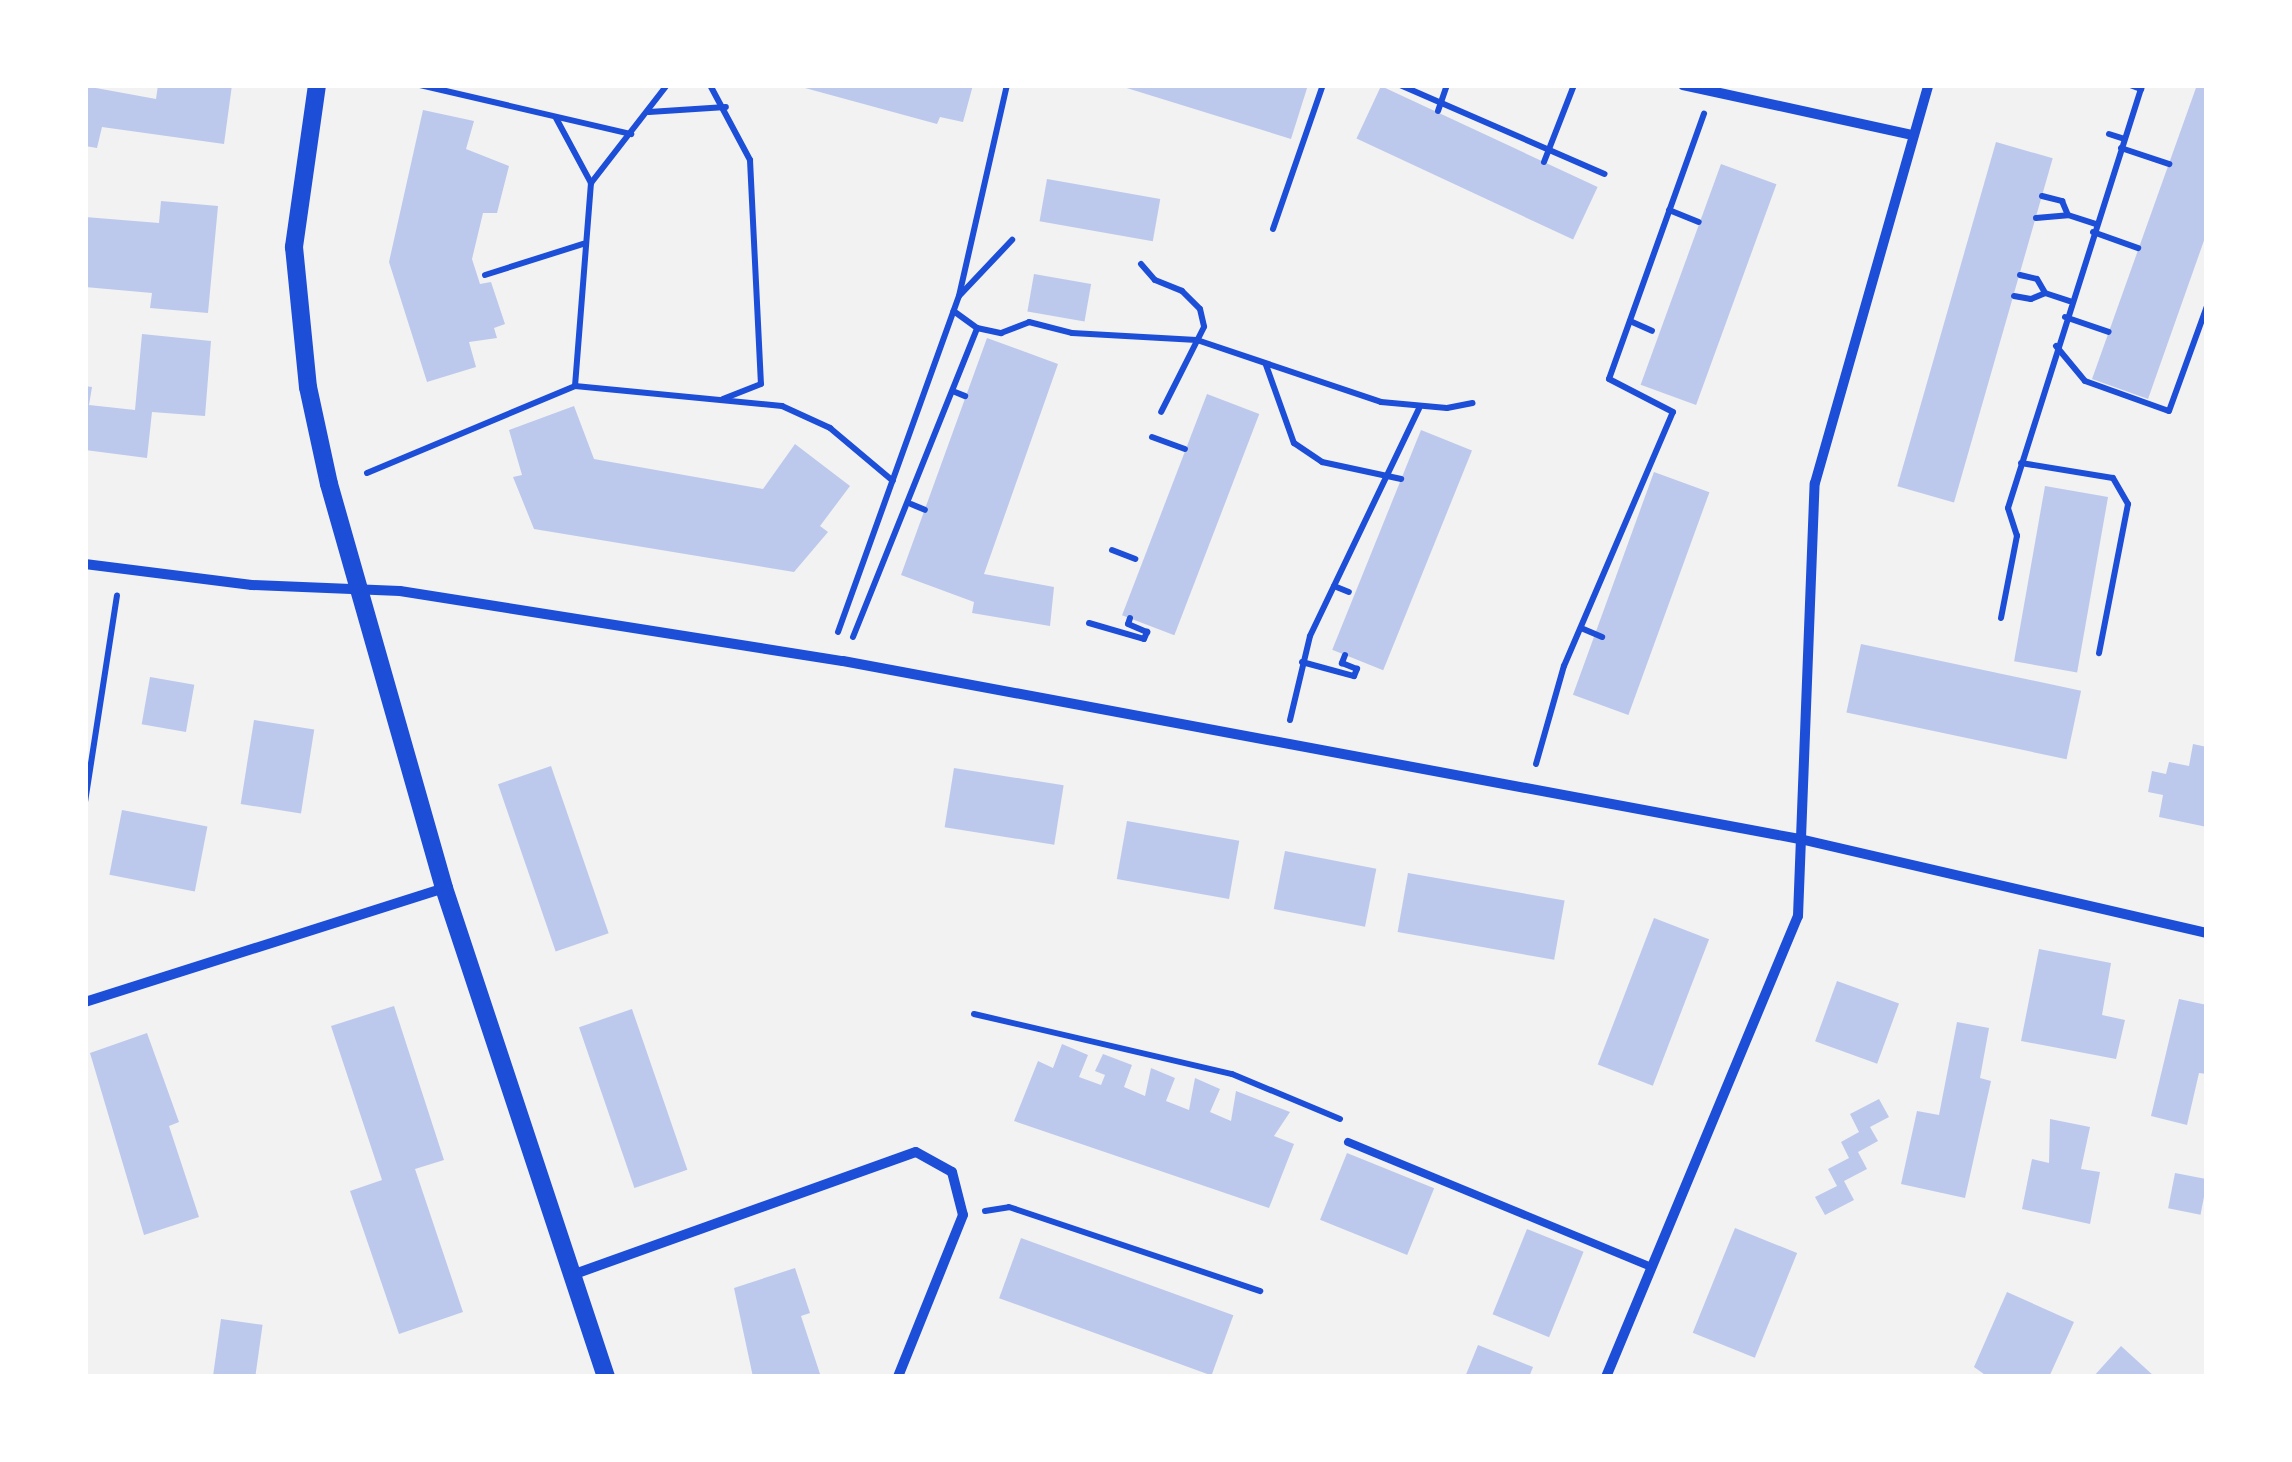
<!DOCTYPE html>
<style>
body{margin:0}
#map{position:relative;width:2292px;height:1462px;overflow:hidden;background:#f2f2f2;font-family:"Open Sans",sans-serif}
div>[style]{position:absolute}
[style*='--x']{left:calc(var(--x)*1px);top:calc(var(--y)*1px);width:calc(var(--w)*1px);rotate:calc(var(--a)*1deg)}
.building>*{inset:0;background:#bdc9ec;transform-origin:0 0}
.path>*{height:6px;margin:-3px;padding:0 3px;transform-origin:3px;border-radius:3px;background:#1d4ed8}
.service>*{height:8px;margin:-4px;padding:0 4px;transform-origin:4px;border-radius:4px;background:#1d4ed8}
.minor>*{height:10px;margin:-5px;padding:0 5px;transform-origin:5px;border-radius:5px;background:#1d4ed8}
.tertiary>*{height:18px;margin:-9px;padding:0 9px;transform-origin:9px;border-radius:9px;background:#1d4ed8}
span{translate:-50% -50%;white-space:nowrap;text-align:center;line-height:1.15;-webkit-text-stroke:8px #fff;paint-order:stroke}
.frame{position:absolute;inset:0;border:88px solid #fff;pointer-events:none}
</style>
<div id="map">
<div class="building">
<i style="clip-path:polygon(158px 85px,232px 85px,224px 144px,102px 127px,97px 148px,85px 146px,85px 86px,156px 99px)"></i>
<i style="clip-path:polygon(794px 85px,973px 85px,963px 122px,940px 117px,937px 124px)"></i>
<i style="clip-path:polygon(1117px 85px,1308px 85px,1291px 139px)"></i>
<i style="clip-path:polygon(2197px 85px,2207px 85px,2207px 232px,2148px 399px,2092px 379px)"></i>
<i style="left:1381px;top:86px;width:239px;height:58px;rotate:25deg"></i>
<i style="clip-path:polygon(423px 110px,474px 121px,466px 149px,509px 166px,497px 213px,483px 213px,472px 259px,480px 284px,491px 282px,505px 324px,494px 328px,497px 338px,469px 342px,476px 367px,427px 382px,389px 262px)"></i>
<i style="left:1996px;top:142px;width:59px;height:358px;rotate:16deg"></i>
<i style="left:1721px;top:164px;width:59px;height:235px;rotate:20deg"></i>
<i style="left:1047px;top:179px;width:115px;height:43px;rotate:10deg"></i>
<i style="clip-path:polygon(161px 201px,218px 206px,208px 313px,150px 308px,152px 293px,85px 287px,85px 217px,159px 223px)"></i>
<i style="left:1034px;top:274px;width:58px;height:38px;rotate:10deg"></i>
<i style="clip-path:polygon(142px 334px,211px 341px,205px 416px,152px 412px,147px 458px,85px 450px,85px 386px,92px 387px,89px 405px,135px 410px)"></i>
<i style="clip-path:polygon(987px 338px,1058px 364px,984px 574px,1054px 587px,1050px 626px,972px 613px,974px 602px,901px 575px)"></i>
<i style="left:1207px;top:394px;width:56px;height:237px;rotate:21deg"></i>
<i style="clip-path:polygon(574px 406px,594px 459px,763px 489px,795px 444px,850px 486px,820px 526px,828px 532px,794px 572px,534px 529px,513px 477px,522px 475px,509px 430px)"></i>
<i style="left:1421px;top:430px;width:55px;height:237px;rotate:22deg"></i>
<i style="left:1654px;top:472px;width:59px;height:237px;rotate:20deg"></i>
<i style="left:2045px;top:486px;width:64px;height:178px;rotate:10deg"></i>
<i style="left:1861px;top:644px;width:225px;height:70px;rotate:12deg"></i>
<i style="left:150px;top:677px;width:45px;height:48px;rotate:10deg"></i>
<i style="left:254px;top:720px;width:61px;height:85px;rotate:9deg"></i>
<i style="clip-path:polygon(2193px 744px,2207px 747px,2207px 827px,2159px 817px,2163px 795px,2148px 792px,2152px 771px,2166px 774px,2169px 762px,2189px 766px)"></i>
<i style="left:551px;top:766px;width:177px;height:56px;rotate:71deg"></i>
<i style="left:954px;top:768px;width:111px;height:60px;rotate:9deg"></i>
<i style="left:122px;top:810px;width:87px;height:66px;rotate:11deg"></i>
<i style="left:1127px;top:821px;width:114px;height:59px;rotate:10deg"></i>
<i style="left:1285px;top:851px;width:93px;height:59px;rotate:11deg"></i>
<i style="left:1408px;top:873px;width:159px;height:60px;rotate:10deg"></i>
<i style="left:1654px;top:918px;width:59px;height:157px;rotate:21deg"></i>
<i style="clip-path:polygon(2039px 949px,2111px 963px,2102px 1015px,2125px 1020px,2116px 1059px,2021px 1041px)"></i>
<i style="left:1837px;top:981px;width:66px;height:64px;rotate:20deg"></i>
<i style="clip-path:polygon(2179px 999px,2207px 1005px,2207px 1074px,2199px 1073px,2187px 1125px,2151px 1116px)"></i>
<i style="clip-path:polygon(394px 1006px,444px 1160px,415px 1169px,463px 1312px,399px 1334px,350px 1191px,382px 1180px,331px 1026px)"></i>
<i style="left:632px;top:1009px;width:170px;height:56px;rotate:71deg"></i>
<i style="clip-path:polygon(1957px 1022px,1989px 1028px,1980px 1078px,1991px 1081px,1965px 1198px,1901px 1184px,1917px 1111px,1939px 1115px)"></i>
<i style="clip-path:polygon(147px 1033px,179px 1122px,169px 1126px,199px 1217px,144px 1235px,90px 1053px)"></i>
<i style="clip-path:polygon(1062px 1044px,1088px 1055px,1079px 1077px,1101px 1085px,1105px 1075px,1095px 1071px,1103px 1054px,1132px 1065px,1124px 1087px,1145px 1096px,1151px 1068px,1175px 1078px,1166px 1101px,1189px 1110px,1195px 1078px,1220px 1089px,1210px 1112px,1231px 1121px,1236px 1091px,1290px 1112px,1274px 1136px,1294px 1144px,1269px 1208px,1014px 1121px,1038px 1061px,1053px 1068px)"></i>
<i style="clip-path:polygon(1879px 1099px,1889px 1117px,1870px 1127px,1878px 1141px,1858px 1152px,1867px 1169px,1844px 1181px,1854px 1200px,1825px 1215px,1815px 1197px,1837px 1186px,1828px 1169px,1849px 1158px,1841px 1142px,1859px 1132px,1850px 1114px)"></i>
<i style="clip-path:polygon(2050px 1119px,2090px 1127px,2081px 1169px,2100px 1172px,2090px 1224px,2022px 1209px,2032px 1159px,2049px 1163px)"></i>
<i style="left:1347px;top:1153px;width:94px;height:72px;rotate:22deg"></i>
<i style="left:2175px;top:1173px;width:33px;height:36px;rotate:11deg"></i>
<i style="left:1735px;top:1228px;width:67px;height:113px;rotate:22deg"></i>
<i style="left:1527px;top:1229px;width:61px;height:92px;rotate:22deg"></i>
<i style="left:1021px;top:1238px;width:226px;height:64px;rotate:20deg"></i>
<i style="clip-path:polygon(795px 1268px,810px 1313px,801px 1316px,821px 1377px,753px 1377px,734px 1288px)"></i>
<i style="clip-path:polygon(2007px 1292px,2074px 1322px,2049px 1377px,1988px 1377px,1974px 1367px)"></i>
<i style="left:221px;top:1319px;width:42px;height:59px;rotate:8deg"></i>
<i style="clip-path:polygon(1478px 1345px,1533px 1367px,1529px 1377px,1465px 1377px)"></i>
<i style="clip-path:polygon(2121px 1346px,2155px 1377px,2093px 1377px)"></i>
</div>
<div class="path">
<i style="--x:420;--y:85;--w:217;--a:13.1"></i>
<i style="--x:710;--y:85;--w:85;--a:61.9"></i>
<i style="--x:750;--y:160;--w:224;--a:87.2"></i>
<i style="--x:761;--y:384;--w:41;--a:158.5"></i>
<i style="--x:1400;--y:85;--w:223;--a:23.5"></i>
<i style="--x:2130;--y:85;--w:12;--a:20"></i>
<i style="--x:1438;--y:111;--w:28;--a:-71"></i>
<i style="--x:649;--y:112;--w:77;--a:-3.7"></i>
<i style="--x:556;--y:118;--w:74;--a:61.7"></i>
<i style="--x:2109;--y:134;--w:16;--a:18"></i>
<i style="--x:2121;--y:148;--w:51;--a:18.4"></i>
<i style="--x:1544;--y:162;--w:83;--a:-68.7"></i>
<i style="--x:2042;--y:196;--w:21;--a:14"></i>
<i style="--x:2062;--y:201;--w:15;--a:67"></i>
<i style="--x:1669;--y:210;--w:32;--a:22"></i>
<i style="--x:2036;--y:218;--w:32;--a:-5"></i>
<i style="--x:2068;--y:215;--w:28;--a:18"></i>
<i style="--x:1273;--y:229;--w:152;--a:-70.9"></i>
<i style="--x:2093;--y:232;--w:48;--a:19.6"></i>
<i style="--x:1141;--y:264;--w:21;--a:49"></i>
<i style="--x:1155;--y:280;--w:29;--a:22"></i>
<i style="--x:1182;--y:291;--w:25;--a:45"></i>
<i style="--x:1200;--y:309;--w:18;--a:77"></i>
<i style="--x:1204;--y:327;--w:95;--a:116.8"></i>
<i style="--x:485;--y:275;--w:103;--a:-17.6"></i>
<i style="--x:2020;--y:275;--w:17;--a:13"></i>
<i style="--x:2037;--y:279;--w:16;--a:60"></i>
<i style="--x:960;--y:295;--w:76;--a:-46.6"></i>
<i style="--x:2014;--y:296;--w:17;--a:10"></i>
<i style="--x:2031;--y:299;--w:15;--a:-23"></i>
<i style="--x:2045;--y:293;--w:26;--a:18"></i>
<i style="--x:2065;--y:317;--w:46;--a:18.8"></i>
<i style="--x:1630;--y:321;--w:24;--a:24"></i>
<i style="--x:977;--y:328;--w:25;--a:12"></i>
<i style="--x:1001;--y:333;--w:30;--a:-21"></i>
<i style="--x:1029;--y:322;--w:44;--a:14.3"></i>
<i style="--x:1072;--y:333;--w:125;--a:3.2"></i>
<i style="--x:1197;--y:340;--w:194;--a:18.6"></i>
<i style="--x:1381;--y:402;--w:66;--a:5.2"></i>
<i style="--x:1447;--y:408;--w:26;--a:-11"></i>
<i style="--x:2056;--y:346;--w:45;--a:50.4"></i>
<i style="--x:2085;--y:381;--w:89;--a:19.7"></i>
<i style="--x:2169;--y:411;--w:112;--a:-70.1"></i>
<i style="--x:1266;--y:365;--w:83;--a:70.3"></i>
<i style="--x:1294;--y:443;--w:34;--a:34"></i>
<i style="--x:1322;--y:462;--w:81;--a:12.1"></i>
<i style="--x:575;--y:386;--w:204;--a:-85.5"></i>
<i style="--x:591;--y:183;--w:124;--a:-52.2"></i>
<i style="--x:955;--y:392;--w:11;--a:22"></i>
<i style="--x:1152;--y:437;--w:35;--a:20"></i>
<i style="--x:2021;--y:463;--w:93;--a:9.3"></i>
<i style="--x:2113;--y:478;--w:30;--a:60"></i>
<i style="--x:2128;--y:504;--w:152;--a:101"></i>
<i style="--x:367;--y:473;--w:225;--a:-22.7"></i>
<i style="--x:575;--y:386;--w:208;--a:5.5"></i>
<i style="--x:782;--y:406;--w:53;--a:24.6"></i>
<i style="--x:830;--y:428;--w:82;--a:40.1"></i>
<i style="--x:911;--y:504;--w:15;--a:23"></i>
<i style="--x:1112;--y:550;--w:25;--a:21"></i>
<i style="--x:1334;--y:586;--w:16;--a:22"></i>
<i style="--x:1130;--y:618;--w:6;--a:108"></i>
<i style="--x:1128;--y:624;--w:21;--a:23"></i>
<i style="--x:2001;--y:618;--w:84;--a:-79"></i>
<i style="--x:2017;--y:536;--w:29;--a:-108"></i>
<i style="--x:2008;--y:508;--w:444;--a:-72.4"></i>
<i style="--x:1089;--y:623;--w:57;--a:16.2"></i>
<i style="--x:1144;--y:639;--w:8;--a:-67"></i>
<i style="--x:1581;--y:628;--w:23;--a:23"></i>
<i style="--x:838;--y:632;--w:357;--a:-70.2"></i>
<i style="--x:959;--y:296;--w:216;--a:-77.2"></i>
<i style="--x:853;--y:637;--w:333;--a:-68.1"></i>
<i style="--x:977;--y:328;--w:29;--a:-144"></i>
<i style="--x:1345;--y:655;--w:9;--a:111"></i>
<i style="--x:1342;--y:663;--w:16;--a:22"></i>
<i style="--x:1302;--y:662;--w:54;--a:15.1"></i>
<i style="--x:1354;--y:676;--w:8;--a:-67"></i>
<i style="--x:1290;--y:720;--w:86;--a:-76.6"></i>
<i style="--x:1310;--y:636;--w:253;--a:-64.4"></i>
<i style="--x:1536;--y:764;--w:102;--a:-74.1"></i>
<i style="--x:1564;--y:666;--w:276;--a:-66.8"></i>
<i style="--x:1673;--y:412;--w:72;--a:-152.7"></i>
<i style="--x:1609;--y:379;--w:282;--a:-70.3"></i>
<i style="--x:85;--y:802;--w:209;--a:-81.2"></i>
<i style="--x:974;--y:1014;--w:265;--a:13.1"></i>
<i style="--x:1232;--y:1074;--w:117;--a:22.6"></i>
<i style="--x:985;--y:1211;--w:24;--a:-9"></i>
<i style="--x:1009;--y:1207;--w:265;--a:18.5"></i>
</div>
<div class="service">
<i style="--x:1348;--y:1142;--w:328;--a:22.4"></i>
</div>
<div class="minor">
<i style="--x:1683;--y:85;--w:234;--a:12.3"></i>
<i style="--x:85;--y:564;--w:168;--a:7.2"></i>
<i style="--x:252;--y:585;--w:148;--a:2.3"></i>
<i style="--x:400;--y:591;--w:448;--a:9"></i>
<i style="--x:843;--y:661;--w:973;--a:10.54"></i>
<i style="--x:1800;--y:839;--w:418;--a:13"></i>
<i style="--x:85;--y:1002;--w:377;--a:-17.6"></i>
<i style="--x:572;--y:1275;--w:365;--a:-19.7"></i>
<i style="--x:916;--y:1152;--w:41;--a:29.1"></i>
<i style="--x:952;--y:1172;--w:44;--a:75.7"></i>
<i style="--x:963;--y:1215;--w:175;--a:111.9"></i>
<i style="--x:1606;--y:1377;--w:499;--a:-67.4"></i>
<i style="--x:1798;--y:916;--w:433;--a:-87.8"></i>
<i style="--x:1815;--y:483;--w:414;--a:-74.1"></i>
</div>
<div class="tertiary">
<i style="--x:317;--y:85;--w:164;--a:98.1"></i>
<i style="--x:294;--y:247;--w:141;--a:84.3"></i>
<i style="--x:308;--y:387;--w:99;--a:77.8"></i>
<i style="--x:329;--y:484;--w:420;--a:74.1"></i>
<i style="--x:444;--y:888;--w:515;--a:71.67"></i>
</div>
<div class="frame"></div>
</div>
